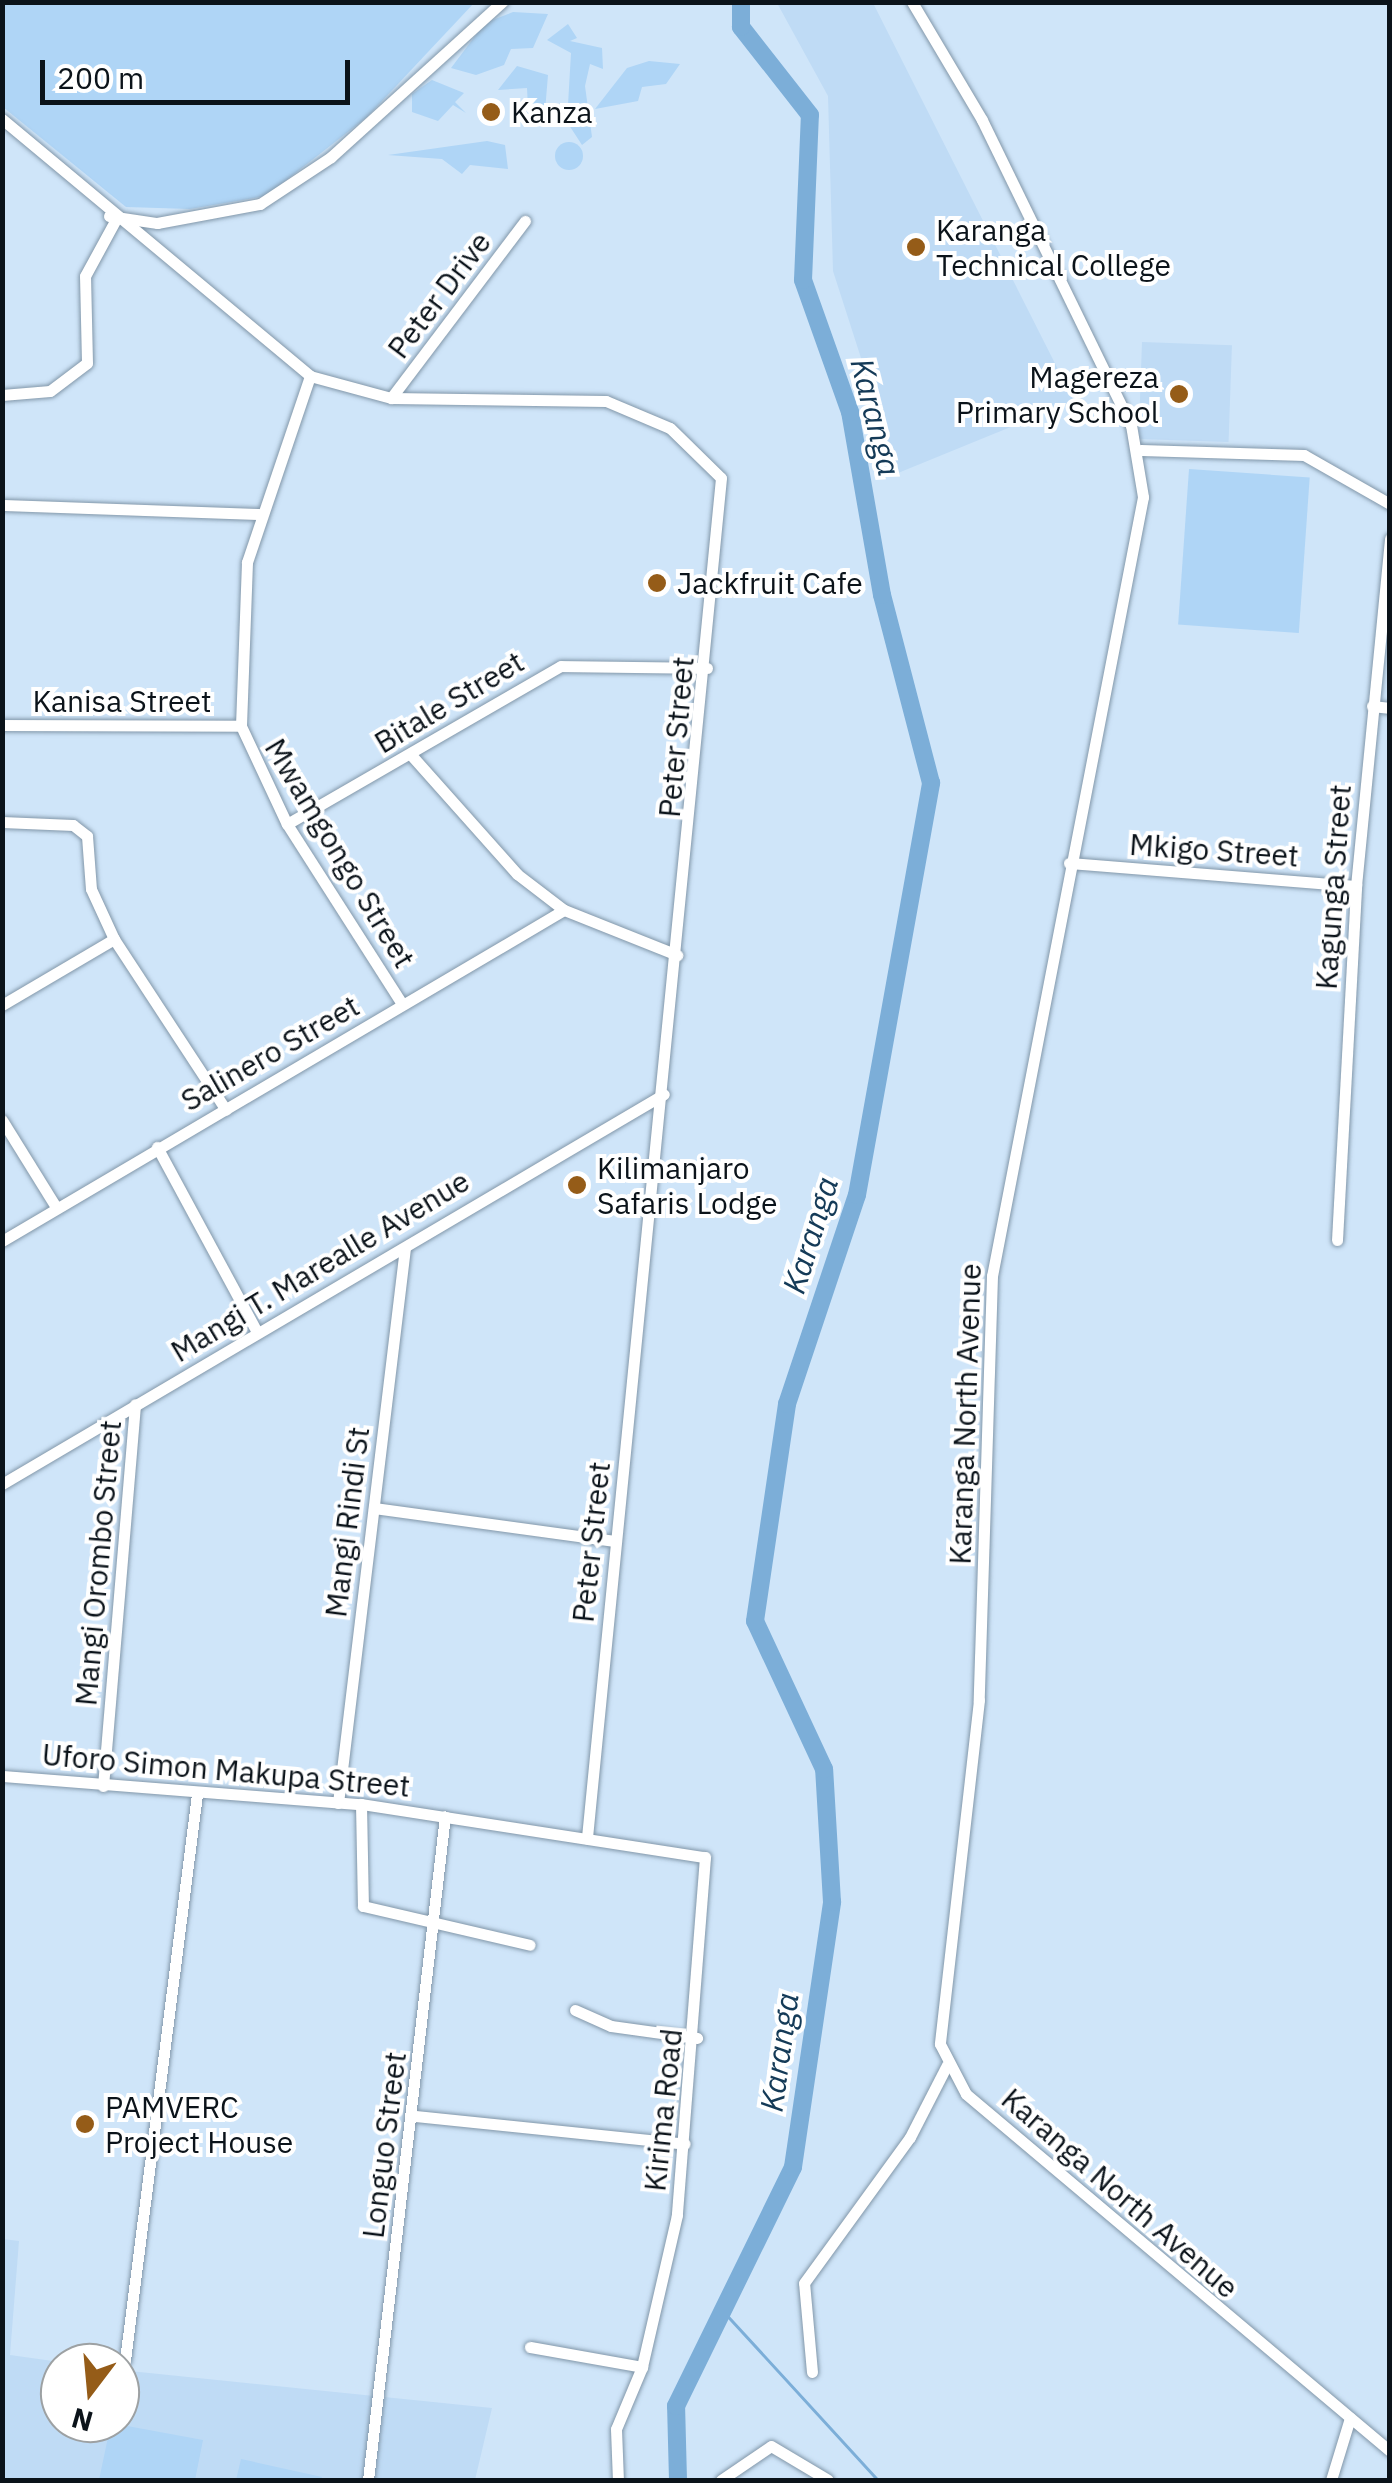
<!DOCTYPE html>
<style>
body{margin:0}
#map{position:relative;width:1392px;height:2483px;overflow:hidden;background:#cfe5f9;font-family:"IBM Plex Sans",sans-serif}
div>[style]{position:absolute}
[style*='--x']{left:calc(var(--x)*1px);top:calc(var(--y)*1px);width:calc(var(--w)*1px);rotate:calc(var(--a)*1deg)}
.built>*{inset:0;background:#bfdbf5;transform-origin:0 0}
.green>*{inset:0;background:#afd5f6;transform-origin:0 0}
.round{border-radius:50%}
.stream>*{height:2.5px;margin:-1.25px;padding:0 1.25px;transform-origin:1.25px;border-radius:1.25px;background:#7caed8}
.river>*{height:18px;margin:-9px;padding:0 9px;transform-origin:9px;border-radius:9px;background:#7caed8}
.roads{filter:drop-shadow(0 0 2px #8297a9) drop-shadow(0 0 2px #8297a9)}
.street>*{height:11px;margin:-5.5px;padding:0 5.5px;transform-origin:5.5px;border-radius:5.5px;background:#fff}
.dots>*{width:28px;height:28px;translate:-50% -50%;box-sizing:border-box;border:5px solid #fff;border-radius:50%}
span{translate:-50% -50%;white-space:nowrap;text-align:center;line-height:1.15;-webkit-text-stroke:8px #fff;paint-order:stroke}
.poi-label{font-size:30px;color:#0b131a}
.left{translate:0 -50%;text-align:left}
.right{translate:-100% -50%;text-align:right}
.street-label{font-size:30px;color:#0b131a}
.water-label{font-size:32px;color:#143a57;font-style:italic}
.frame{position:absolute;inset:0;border:5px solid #0b131a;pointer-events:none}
.north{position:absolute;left:40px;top:2343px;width:100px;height:100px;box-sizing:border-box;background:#fff;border:2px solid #9da1a3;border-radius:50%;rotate:196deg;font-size:28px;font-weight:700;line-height:40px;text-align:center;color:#0b131a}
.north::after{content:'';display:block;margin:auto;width:35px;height:45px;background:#955c18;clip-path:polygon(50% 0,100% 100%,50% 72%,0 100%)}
.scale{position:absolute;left:40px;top:60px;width:310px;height:45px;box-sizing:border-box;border:5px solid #0b131a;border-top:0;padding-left:12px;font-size:30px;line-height:35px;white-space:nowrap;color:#0b131a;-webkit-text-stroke:8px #fff;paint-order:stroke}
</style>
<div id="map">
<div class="built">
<i style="clip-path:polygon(777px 3px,873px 3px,1074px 401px,898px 473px,833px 271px,828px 96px)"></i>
<i style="left:1142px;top:342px;width:90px;height:97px;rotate:2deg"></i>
<i style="clip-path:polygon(3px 2239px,19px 2241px,10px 2355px,67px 2363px,60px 2423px,120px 2423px,120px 2370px,492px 2408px,475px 2480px,3px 2480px)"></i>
</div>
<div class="green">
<i style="clip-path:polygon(3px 3px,474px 3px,367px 117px,266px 196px,190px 209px,126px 207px,3px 107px)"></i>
<i style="clip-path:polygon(513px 12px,548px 14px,533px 48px,511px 49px,504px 65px,476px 75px,451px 68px,485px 23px)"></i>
<i style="clip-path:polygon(568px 24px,577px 38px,570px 41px,602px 48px,603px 69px,590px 64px,585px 86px,592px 137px,582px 145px,567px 122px,571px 53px,547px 40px)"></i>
<i style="clip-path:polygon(649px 61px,680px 64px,666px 84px,642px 87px,638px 101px,595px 109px,627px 68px)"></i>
<i style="clip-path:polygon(517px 66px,548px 75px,545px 111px,528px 108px,527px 88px,498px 90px)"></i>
<i style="clip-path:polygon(432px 80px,464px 93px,455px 102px,466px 113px,453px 105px,438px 121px,412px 112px,412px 94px)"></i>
<i style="clip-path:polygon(487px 141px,505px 145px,508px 169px,470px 165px,462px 174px,442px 159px,388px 155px)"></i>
<i class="round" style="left:555px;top:142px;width:28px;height:28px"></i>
<i style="left:1189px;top:469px;width:121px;height:156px;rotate:4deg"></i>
<i style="clip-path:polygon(111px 2423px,203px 2440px,195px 2480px,99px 2480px)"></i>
<i style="clip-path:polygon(241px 2459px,322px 2477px,321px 2480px,236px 2480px)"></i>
</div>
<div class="stream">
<i style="--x:726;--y:2314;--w:225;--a:47.5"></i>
</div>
<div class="river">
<i style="--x:678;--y:2480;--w:74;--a:-91.5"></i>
<i style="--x:676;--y:2406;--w:266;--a:-63.9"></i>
<i style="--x:793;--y:2167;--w:268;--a:-81.6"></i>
<i style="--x:832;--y:1902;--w:133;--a:-93.4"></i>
<i style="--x:824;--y:1769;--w:163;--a:-115"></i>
<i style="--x:755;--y:1621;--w:219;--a:-81.6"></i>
<i style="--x:787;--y:1404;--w:220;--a:-71.5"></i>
<i style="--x:857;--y:1195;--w:419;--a:-79.8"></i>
<i style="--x:931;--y:783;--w:194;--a:-104.6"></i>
<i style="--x:882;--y:595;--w:186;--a:-99.9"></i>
<i style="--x:850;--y:412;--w:140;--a:-109.6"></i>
<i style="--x:803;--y:280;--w:165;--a:-87.6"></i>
<i style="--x:810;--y:115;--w:112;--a:-128.1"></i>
<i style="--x:741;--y:27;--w:25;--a:-90"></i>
</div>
<div class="roads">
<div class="street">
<i style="--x:912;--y:2;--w:137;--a:59.3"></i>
<i style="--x:982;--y:120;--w:339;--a:64"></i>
<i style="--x:1131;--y:425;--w:73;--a:80.5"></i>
<i style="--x:1143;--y:497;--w:793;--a:100.97"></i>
<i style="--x:992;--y:1276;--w:424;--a:91.8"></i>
<i style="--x:979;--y:1700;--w:346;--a:96.5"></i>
<i style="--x:940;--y:2044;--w:56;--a:62.5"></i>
<i style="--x:966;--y:2094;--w:554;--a:40.1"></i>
<i style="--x:2;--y:119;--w:401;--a:39.8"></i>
<i style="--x:310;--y:376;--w:84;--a:15.2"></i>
<i style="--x:391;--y:398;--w:215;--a:0.8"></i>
<i style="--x:606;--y:401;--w:69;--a:22.9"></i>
<i style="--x:670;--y:428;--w:71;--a:44.4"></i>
<i style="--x:721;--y:478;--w:1367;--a:95.63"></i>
<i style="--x:109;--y:216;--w:49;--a:8.3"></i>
<i style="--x:157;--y:223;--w:105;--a:-10.5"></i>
<i style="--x:260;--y:204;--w:85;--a:-33.5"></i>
<i style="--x:331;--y:157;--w:231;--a:-42.2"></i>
<i style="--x:310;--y:376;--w:196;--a:108.7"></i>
<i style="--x:247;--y:562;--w:164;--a:92.1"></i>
<i style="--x:241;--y:726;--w:108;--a:64.9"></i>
<i style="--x:287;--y:824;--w:214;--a:57.4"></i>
<i style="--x:2;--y:395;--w:48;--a:-4.8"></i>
<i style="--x:50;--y:391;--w:46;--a:-37.1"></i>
<i style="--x:87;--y:363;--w:87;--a:-91.3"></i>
<i style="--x:85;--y:276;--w:63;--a:-61.4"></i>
<i style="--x:391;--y:398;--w:222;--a:-52.9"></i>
<i style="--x:1141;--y:450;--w:163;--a:1.8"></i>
<i style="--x:1304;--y:455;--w:99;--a:29.7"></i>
<i style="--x:2;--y:505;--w:257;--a:2"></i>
<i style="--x:1372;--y:706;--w:18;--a:6"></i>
<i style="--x:2;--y:725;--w:239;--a:0.2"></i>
<i style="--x:412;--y:756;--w:158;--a:48.3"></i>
<i style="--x:517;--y:874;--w:59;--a:37.5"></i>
<i style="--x:564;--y:910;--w:122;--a:21.7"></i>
<i style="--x:2;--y:822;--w:71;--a:2.4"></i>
<i style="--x:73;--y:825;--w:18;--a:38"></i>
<i style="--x:87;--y:836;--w:53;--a:85.7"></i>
<i style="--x:91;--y:889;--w:55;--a:65.3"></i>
<i style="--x:114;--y:939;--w:204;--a:56.8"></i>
<i style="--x:287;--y:824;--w:316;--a:-30"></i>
<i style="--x:561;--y:666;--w:146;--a:0.8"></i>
<i style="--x:1069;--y:863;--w:288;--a:4.6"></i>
<i style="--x:2;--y:1005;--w:130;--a:-30.5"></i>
<i style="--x:2;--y:1120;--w:102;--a:58.2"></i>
<i style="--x:157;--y:1147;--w:210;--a:61.6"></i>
<i style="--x:1337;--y:1240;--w:355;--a:-86.9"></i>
<i style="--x:1356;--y:886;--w:349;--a:-84.4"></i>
<i style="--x:2;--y:1241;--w:652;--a:-30.5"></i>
<i style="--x:2;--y:1484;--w:768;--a:-30.5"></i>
<i style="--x:374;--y:1508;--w:243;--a:7.8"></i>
<i style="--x:2;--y:1776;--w:360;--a:4.5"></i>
<i style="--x:361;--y:1804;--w:348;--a:8.8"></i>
<i style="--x:705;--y:1857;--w:359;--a:94.5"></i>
<i style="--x:677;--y:2215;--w:156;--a:103"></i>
<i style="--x:642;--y:2367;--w:67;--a:112.8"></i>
<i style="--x:616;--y:2429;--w:51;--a:87.8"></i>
<i style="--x:103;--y:1786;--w:383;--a:-85.2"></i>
<i style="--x:338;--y:1803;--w:559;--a:-83.12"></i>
<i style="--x:361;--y:1804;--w:102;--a:88.9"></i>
<i style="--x:363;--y:1906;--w:171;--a:13.1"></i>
<i style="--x:575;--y:2010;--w:39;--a:24"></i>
<i style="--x:611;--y:2026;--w:87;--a:7.9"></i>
<i style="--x:416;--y:2116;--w:270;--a:5.9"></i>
<i style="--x:530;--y:2347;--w:114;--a:10.1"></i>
<i style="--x:125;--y:2360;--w:571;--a:-82.75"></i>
<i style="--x:812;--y:2372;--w:89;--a:-95.1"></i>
<i style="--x:804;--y:2283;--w:180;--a:-54"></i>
<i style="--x:910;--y:2137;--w:81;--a:-62.8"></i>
<i style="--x:368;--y:2480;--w:668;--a:-83.39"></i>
<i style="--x:721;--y:2480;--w:60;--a:-34.2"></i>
<i style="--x:771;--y:2446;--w:66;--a:30.8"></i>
<i style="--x:1331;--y:2480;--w:65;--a:-73"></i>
</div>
</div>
<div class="dots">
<i style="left:491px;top:112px;background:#955c18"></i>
<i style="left:916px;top:247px;background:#955c18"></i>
<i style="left:1179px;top:394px;background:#955c18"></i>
<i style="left:657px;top:583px;background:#955c18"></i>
<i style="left:577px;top:1185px;background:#955c18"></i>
<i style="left:85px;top:2124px;background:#955c18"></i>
</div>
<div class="poi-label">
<span class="left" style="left:511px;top:112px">Kanza</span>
<span class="left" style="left:936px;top:247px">Karanga<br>Technical College</span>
<span class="right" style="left:1159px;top:394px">Magereza<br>Primary School</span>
<span class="left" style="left:677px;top:583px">Jackfruit Cafe</span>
<span class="left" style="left:597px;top:1185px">Kilimanjaro<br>Safaris Lodge</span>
<span class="left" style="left:105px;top:2124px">PAMVERC<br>Project House</span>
</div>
<div class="street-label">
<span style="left:439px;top:295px;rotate:-53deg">Peter Drive</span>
<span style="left:122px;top:701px">Kanisa Street</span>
<span style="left:449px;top:702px;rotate:-31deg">Bitale Street</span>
<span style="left:676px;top:737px;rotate:-85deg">Peter Street</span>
<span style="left:1214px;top:850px;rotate:4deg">Mkigo Street</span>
<span style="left:340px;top:853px;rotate:59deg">Mwamgongo Street</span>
<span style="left:1333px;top:887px;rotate:-86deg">Kagunga Street</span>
<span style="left:270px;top:1053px;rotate:-30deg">Salinero Street</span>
<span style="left:320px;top:1266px;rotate:-31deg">Mangi T. Marealle Avenue</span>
<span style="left:965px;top:1414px;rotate:-88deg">Karanga North Avenue</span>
<span style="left:347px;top:1522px;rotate:-83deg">Mangi Rindi St</span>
<span style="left:591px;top:1542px;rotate:-84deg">Peter Street</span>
<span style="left:98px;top:1563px;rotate:-85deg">Mangi Orombo Street</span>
<span style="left:226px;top:1770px;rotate:5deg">Uforo Simon Makupa Street</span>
<span style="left:663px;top:2110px;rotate:-84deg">Kirima Road</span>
<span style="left:384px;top:2145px;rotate:-83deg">Longuo Street</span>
<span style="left:1120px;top:2193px;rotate:41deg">Karanga North Avenue</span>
</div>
<div class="water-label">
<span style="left:876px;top:417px;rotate:76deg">Karanga</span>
<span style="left:810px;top:1235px;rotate:-73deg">Karanga</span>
<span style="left:779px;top:2052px;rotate:-82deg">Karanga</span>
</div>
<div class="frame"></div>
<div class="north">N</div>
<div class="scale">200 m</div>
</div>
